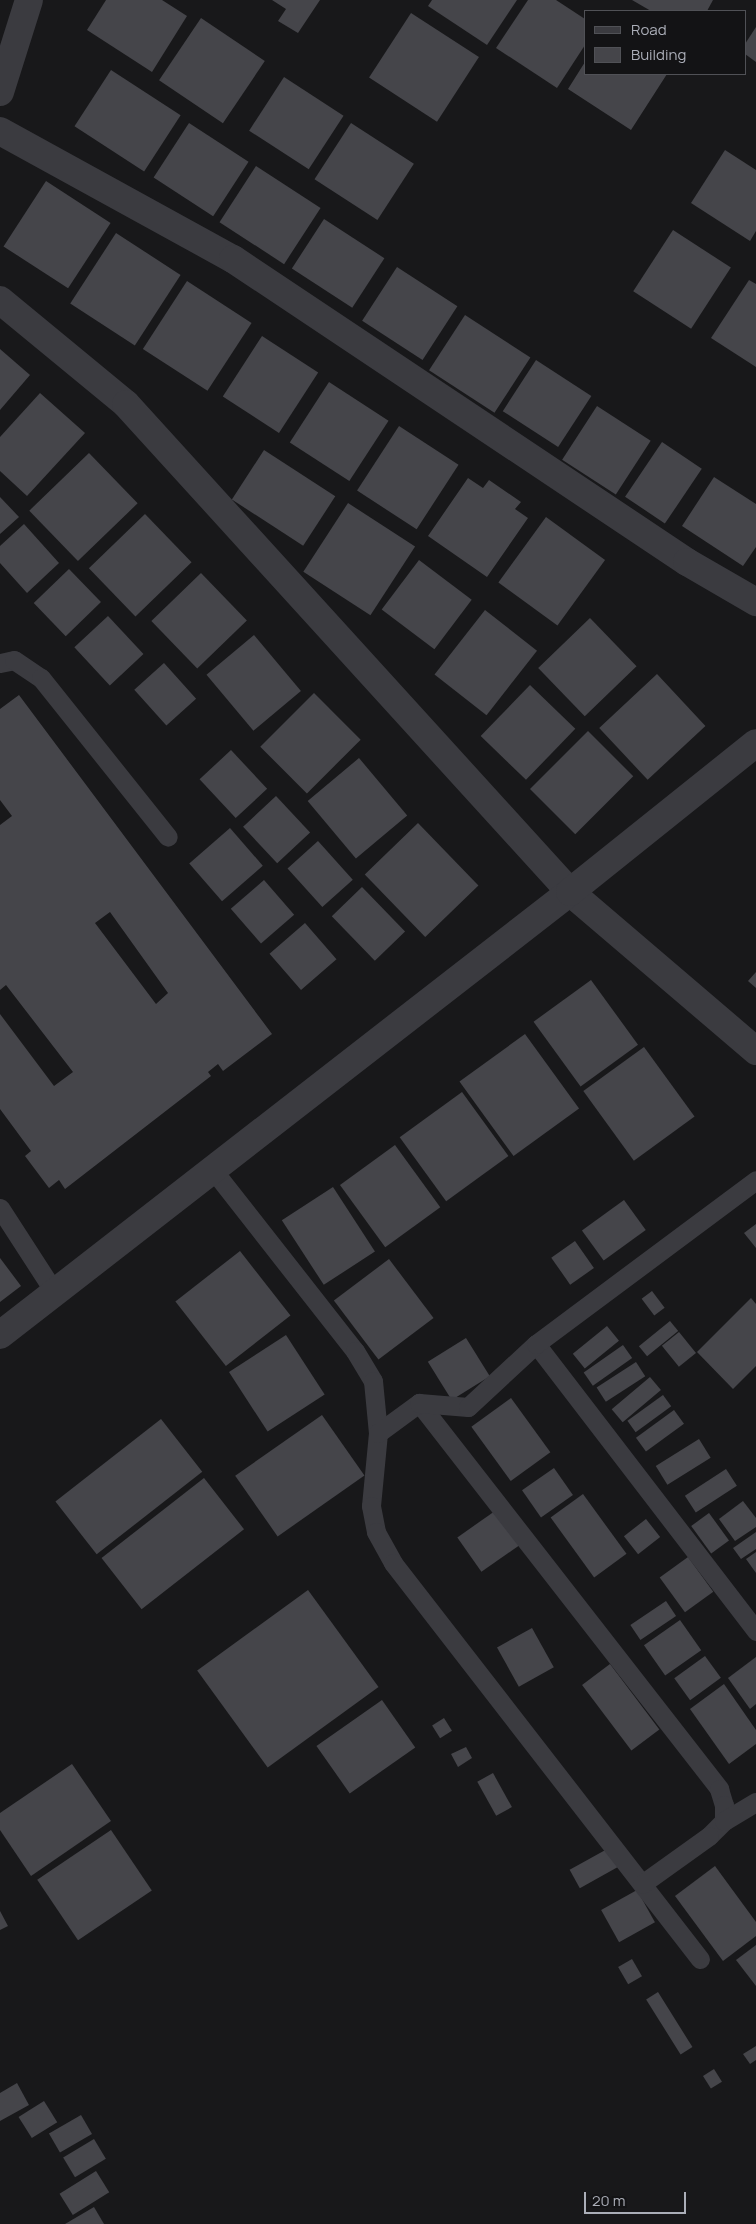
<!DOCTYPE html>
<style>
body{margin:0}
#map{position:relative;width:756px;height:2224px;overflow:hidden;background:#18181a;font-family:Manrope,sans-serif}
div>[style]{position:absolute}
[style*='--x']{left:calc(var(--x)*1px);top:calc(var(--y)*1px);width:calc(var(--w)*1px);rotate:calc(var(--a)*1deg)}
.building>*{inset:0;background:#45454a;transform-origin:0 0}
.service>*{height:19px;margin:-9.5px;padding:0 9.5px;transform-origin:9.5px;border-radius:9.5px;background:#3b3b40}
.minor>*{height:28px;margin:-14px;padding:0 14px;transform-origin:14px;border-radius:14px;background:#3b3b40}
span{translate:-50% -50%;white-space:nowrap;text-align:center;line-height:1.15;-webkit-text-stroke:4.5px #131315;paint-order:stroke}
.legend{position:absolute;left:584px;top:10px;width:162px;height:65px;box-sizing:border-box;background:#131315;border:1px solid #505156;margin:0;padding:6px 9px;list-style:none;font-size:15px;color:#abaeb8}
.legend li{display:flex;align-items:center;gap:10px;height:25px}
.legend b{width:25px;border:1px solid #505156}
.scale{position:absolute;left:584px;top:2192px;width:102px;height:22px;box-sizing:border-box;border:2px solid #abaeb8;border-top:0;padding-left:6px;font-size:15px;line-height:18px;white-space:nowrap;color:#abaeb8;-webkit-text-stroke:4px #131315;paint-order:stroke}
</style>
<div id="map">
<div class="building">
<i style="clip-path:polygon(106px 0,162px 0,187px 16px,152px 72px,87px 30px)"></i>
<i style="clip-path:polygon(272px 0,320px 0,298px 33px,278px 21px,286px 9px)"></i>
<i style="clip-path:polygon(432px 0,517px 0,487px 45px,428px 6px)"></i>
<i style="clip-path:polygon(528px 0,556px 0,585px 19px,585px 45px,557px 88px,496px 48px)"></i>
<i style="clip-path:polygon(632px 0,713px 0,707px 11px,651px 11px)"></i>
<i style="left:411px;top:13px;width:81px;height:77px;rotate:33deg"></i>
<i style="left:201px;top:18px;width:77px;height:75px;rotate:34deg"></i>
<i style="clip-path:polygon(756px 27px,756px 62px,745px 54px,745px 44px)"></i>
<i style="clip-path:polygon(585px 62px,585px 74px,667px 74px,631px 130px,568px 89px)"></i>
<i style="left:111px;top:70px;width:83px;height:67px;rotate:33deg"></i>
<i style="left:284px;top:77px;width:71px;height:64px;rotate:33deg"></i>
<i style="left:189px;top:123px;width:71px;height:65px;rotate:33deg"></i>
<i style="left:351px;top:123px;width:75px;height:67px;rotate:33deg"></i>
<i style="clip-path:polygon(725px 150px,756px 170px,756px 231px,750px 241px,691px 203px)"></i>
<i style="left:256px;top:166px;width:77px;height:67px;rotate:33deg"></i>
<i style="left:46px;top:181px;width:77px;height:78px;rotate:33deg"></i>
<i style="left:324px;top:219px;width:72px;height:59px;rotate:33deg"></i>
<i style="left:673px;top:230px;width:69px;height:73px;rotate:33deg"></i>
<i style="left:116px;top:233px;width:77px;height:84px;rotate:33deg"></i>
<i style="left:397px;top:267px;width:72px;height:64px;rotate:33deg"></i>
<i style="clip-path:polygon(749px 280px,756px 284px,756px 367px,711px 338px)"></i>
<i style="left:187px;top:281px;width:77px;height:81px;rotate:33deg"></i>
<i style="left:465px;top:315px;width:78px;height:66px;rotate:33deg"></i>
<i style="left:262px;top:336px;width:67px;height:72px;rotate:33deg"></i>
<i style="clip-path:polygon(0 349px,30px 375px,0 410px)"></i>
<i style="left:536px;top:360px;width:66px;height:61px;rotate:33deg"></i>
<i style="left:329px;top:382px;width:71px;height:72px;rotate:33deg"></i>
<i style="clip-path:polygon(40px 393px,85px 433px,27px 496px,0 471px,0 437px)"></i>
<i style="left:597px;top:406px;width:64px;height:64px;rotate:33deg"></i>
<i style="left:399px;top:426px;width:71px;height:77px;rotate:33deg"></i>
<i style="left:662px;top:442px;width:48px;height:66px;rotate:34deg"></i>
<i style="left:264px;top:450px;width:85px;height:59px;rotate:33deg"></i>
<i style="left:89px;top:453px;width:70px;height:83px;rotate:46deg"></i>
<i style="clip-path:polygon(714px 477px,756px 504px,756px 547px,743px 566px,682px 526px)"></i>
<i style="clip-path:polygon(468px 478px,483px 488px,489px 480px,521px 502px,515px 509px,528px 518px,487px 577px,428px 536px)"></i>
<i style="clip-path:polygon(0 497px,19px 517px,0 534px)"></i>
<i style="left:348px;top:503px;width:80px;height:82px;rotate:33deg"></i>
<i style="left:145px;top:514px;width:67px;height:78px;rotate:46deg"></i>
<i style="left:546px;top:517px;width:73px;height:81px;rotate:36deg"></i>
<i style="clip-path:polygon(24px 524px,59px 563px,27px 593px,0 563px,0 546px)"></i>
<i style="left:419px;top:560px;width:66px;height:62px;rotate:37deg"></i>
<i style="left:69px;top:569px;width:46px;height:49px;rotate:46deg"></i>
<i style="left:201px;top:573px;width:66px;height:69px;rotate:46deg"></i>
<i style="left:485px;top:610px;width:66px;height:82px;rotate:38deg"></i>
<i style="left:108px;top:616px;width:52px;height:46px;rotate:47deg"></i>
<i style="left:590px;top:618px;width:67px;height:72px;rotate:46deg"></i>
<i style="left:254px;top:635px;width:73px;height:62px;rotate:50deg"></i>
<i style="left:164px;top:663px;width:48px;height:40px;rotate:48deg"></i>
<i style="left:657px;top:674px;width:71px;height:79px;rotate:47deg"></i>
<i style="left:530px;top:685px;width:63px;height:71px;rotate:44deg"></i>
<i style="left:314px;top:693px;width:66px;height:76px;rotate:45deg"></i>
<i style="clip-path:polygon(evenodd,19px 695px,272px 1034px,223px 1071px,218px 1064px,208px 1072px,211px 1076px,65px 1189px,59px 1180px,49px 1188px,25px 1156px,31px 1151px,0 1109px,0 1014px,54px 1086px,73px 1072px,6px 985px,0 990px,0 825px,12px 816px,0 800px,0 709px,19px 695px,110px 912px,168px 993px,156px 1004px,95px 923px,110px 912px)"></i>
<i style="left:588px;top:731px;width:64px;height:82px;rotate:45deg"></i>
<i style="left:231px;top:750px;width:53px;height:43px;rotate:47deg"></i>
<i style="left:359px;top:758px;width:75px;height:67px;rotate:50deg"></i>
<i style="left:276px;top:796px;width:50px;height:45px;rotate:47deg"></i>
<i style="left:418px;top:823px;width:87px;height:74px;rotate:46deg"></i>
<i style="left:230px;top:828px;width:50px;height:54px;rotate:49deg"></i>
<i style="left:318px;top:841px;width:52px;height:41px;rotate:48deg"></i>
<i style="left:264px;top:880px;width:46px;height:44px;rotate:49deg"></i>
<i style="left:362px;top:887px;width:62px;height:42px;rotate:46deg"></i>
<i style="left:305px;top:923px;width:48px;height:47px;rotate:49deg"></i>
<i style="clip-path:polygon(756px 972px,756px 988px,748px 981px)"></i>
<i style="left:591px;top:980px;width:80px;height:71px;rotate:54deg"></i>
<i style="left:525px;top:1034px;width:92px;height:81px;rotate:54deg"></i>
<i style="left:644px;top:1047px;width:86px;height:75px;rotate:54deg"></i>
<i style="left:462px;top:1092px;width:79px;height:77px;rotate:54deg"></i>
<i style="left:395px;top:1145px;width:77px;height:68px;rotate:54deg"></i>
<i style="left:333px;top:1187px;width:77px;height:61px;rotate:57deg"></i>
<i style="left:624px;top:1200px;width:37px;height:52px;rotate:54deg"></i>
<i style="clip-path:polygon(756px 1224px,756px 1248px,744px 1233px)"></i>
<i style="left:575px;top:1241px;width:33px;height:29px;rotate:55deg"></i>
<i style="left:240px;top:1251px;width:82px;height:82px;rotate:52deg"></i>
<i style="clip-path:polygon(0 1258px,21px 1286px,0 1302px)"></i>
<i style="left:389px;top:1259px;width:74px;height:69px;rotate:53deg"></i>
<i style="left:652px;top:1291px;width:21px;height:13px;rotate:53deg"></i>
<i style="clip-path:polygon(751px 1298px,756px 1304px,756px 1366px,733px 1389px,697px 1352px)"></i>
<i style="left:670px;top:1321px;width:13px;height:40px;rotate:51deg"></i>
<i style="left:607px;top:1326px;width:19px;height:44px;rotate:51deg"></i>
<i style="left:679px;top:1332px;width:27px;height:22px;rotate:51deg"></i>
<i style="left:286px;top:1335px;width:71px;height:68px;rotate:57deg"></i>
<i style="left:466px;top:1338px;width:45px;height:45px;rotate:58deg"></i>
<i style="left:623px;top:1345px;width:16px;height:48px;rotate:55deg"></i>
<i style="left:636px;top:1362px;width:17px;height:47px;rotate:57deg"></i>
<i style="left:650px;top:1377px;width:17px;height:50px;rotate:50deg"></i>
<i style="left:663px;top:1395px;width:14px;height:44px;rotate:54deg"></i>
<i style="left:511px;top:1398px;width:67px;height:49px;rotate:54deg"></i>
<i style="left:674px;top:1410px;width:17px;height:47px;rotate:54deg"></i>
<i style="left:322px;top:1415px;width:74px;height:106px;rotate:55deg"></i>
<i style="left:161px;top:1419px;width:67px;height:134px;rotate:52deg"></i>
<i style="left:699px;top:1439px;width:22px;height:51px;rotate:58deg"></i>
<i style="left:554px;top:1468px;width:33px;height:39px;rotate:55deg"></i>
<i style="left:726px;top:1469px;width:20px;height:49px;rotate:57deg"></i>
<i style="left:204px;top:1478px;width:65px;height:130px;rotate:52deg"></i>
<i style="left:583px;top:1494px;width:74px;height:40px;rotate:54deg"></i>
<i style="clip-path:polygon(743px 1501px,756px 1518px,756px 1527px,735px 1541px,719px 1519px)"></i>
<i style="left:495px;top:1511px;width:42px;height:46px;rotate:55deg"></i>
<i style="left:709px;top:1513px;width:34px;height:22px;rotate:54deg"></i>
<i style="left:646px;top:1519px;width:23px;height:28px;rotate:52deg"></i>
<i style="clip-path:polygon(756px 1532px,756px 1549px,741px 1559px,733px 1548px)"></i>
<i style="clip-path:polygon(756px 1552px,756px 1573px,746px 1559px)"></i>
<i style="left:688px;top:1557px;width:43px;height:35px;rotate:54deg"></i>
<i style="left:308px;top:1590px;width:120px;height:137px;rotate:54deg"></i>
<i style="left:666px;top:1601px;width:18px;height:43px;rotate:56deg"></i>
<i style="left:680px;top:1620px;width:37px;height:44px;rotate:55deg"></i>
<i style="left:532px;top:1628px;width:45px;height:40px;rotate:61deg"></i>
<i style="left:705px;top:1656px;width:27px;height:38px;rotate:54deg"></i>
<i style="clip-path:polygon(756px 1657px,756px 1704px,750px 1709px,728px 1678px)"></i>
<i style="left:610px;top:1664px;width:82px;height:35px;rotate:53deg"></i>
<i style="clip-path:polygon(724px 1684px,756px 1730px,756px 1744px,729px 1764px,690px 1709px)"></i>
<i style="left:382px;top:1700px;width:58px;height:80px;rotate:55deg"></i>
<i style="left:444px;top:1718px;width:15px;height:14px;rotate:58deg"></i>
<i style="clip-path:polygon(466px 1747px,472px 1758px,458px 1767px,451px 1754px)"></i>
<i style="clip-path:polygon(72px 1764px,111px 1821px,31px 1876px,0 1830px,0 1813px)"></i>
<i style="left:493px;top:1773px;width:39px;height:18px;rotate:61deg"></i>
<i style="left:111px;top:1830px;width:73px;height:89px;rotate:56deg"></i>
<i style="left:609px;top:1848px;width:21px;height:45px;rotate:61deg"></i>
<i style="clip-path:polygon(715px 1866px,756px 1922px,756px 1936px,723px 1961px,675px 1896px)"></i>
<i style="left:637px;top:1890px;width:37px;height:41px;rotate:61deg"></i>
<i style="clip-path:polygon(0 1911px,8px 1926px,0 1930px)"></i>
<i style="clip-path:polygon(756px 1945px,756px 1986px,736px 1960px)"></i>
<i style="left:632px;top:1959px;width:20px;height:16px;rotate:60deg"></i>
<i style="left:658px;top:1992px;width:65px;height:14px;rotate:58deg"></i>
<i style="clip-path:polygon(756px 2046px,756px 2060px,750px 2064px,743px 2054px)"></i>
<i style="left:714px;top:2069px;width:15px;height:13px;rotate:58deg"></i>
<i style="clip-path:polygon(17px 2083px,29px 2105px,0 2121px,0 2093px)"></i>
<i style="left:44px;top:2101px;width:25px;height:30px;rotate:58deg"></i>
<i style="left:81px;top:2115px;width:22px;height:37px;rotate:60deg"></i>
<i style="left:94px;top:2139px;width:23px;height:36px;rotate:59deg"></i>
<i style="left:96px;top:2171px;width:25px;height:43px;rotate:58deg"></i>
<i style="clip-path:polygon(94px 2207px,104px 2224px,65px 2224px)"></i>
</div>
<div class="service">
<i style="--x:0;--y:663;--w:14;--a:-12"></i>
<i style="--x:14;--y:660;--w:32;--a:34"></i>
<i style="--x:41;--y:678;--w:203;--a:51.4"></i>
<i style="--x:213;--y:1170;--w:230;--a:51.9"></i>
<i style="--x:355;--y:1351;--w:35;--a:59"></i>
<i style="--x:373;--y:1381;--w:52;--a:84.5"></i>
<i style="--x:378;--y:1433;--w:73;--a:95.5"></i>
<i style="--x:371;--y:1506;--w:26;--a:79"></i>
<i style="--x:376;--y:1532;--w:35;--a:61"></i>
<i style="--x:393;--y:1563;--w:501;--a:52.22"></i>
<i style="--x:0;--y:1208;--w:101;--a:57.1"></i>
<i style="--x:536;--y:1344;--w:362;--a:52.5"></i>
<i style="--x:419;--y:1403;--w:489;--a:52.1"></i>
<i style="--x:719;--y:1789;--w:17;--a:73"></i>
<i style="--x:724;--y:1805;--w:16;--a:90"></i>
<i style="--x:724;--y:1821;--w:21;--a:135"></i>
<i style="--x:709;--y:1836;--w:82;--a:144.4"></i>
<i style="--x:378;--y:1433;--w:51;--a:-36.2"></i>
<i style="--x:419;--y:1403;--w:49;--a:4.7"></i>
<i style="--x:468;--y:1407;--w:93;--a:-42.8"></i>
<i style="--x:536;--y:1344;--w:274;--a:-36.7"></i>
<i style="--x:724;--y:1821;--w:37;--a:-31"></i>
</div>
<div class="minor">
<i style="--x:0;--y:92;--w:96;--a:-72.5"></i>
<i style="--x:0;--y:131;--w:266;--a:28.8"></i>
<i style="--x:233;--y:259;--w:546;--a:33.72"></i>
<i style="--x:687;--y:562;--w:80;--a:30.1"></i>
<i style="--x:0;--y:300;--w:163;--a:39.5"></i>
<i style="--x:126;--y:404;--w:660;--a:47.7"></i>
<i style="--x:570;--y:892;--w:245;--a:40.5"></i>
<i style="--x:0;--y:1335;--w:722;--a:-37.85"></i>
<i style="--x:570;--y:892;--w:238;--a:-38.7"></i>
</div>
<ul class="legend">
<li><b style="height:6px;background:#3b3b40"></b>Road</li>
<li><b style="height:14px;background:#45454a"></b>Building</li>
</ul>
<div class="scale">20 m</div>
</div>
